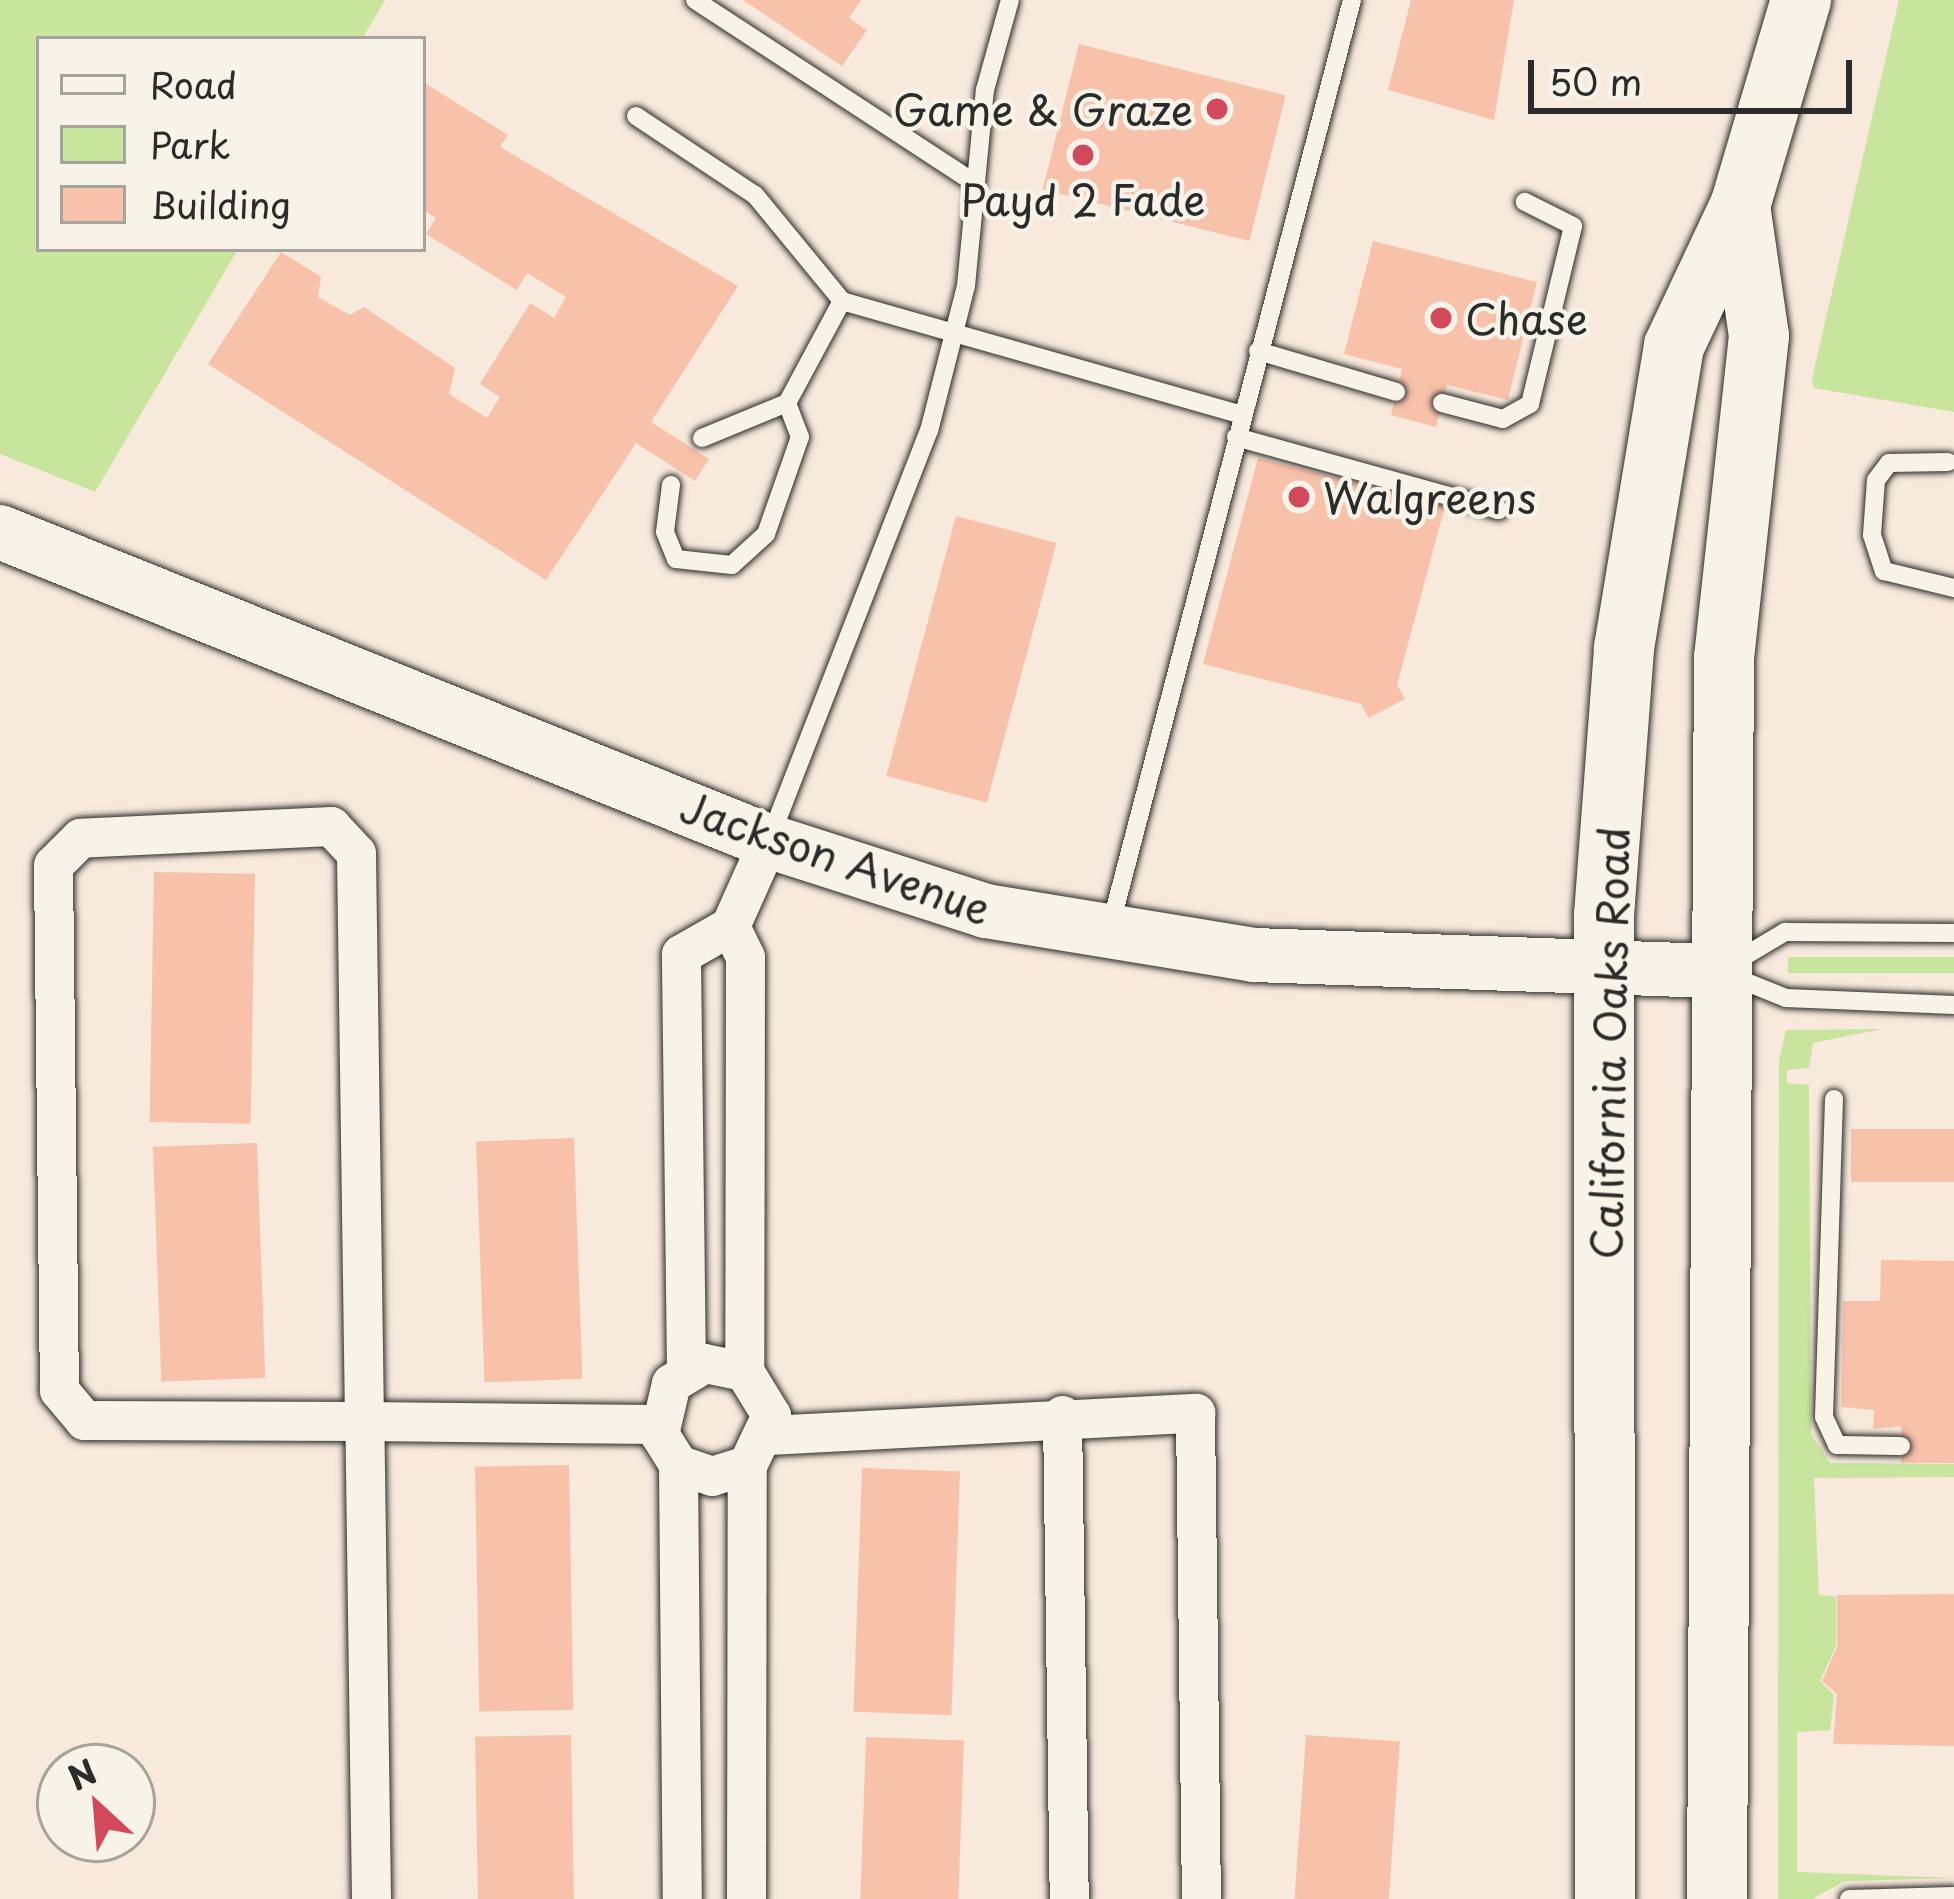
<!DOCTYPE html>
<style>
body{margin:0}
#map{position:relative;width:1954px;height:1899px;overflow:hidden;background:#f7e9db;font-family:"Playpen Sans",sans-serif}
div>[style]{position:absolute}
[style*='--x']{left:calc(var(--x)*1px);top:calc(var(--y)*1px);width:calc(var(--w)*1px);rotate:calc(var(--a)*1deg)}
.green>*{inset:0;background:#c7e59d;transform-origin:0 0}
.building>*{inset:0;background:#f7c2a9;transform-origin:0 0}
.roads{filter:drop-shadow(0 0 3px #2b2b2b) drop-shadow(0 0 3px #2b2b2b)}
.service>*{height:18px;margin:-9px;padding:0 9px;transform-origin:9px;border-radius:9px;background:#f7f3e8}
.minor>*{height:39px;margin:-19.5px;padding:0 19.5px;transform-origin:19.5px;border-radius:19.5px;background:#f7f3e8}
.secondary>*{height:54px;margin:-27px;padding:0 27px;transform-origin:27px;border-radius:27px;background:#f7f3e8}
.primary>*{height:60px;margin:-30px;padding:0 30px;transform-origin:30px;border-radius:30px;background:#f7f3e8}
.dots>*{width:33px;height:33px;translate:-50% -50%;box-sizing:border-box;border:6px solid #f7f3e8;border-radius:50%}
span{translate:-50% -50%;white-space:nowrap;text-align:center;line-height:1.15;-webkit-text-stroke:9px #f7f3e8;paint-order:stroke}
.poi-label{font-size:42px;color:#2b2b2b}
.right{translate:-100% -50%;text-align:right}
.left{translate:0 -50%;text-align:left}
.street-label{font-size:42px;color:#2b2b2b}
.legend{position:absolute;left:36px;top:36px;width:390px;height:216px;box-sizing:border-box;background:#f7f3e8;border:3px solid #a5a39c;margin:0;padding:15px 21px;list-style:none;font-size:36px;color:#2b2b2b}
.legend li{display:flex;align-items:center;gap:24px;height:60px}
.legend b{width:60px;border:3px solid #a5a39c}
.north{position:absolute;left:36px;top:1743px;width:120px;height:120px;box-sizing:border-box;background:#f7f3e8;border:3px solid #a5a39c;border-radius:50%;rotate:334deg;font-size:33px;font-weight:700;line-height:48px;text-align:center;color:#2b2b2b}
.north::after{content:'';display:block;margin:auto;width:42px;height:54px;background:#d1495b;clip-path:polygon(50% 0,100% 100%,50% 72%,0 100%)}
.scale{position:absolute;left:1528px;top:60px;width:324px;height:54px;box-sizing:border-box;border:6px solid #2b2b2b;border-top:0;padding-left:15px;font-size:36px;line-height:42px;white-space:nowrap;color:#2b2b2b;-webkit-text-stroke:9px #f7f3e8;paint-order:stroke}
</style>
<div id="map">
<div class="green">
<i style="clip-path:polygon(0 0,385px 0,362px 39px,39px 39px,39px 249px,238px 249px,95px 492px,0 454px)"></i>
<i style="clip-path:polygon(1899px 0,1954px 0,1954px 412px,1814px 388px,1812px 379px)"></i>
<i style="left:1954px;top:957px;width:16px;height:166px;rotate:90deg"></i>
<i style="clip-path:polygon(1882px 1029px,1813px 1043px,1809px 1068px,1787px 1070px,1787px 1083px,1809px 1085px,1811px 1434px,1830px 1463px,1954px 1464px,1954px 1477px,1814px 1478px,1819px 1595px,1836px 1596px,1836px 1646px,1820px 1681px,1834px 1695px,1830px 1730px,1797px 1732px,1797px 1872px,1954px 1878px,1845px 1881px,1812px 1899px,1778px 1899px,1779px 1060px,1786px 1030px)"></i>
</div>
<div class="building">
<i style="clip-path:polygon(743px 0,861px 0,849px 18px,867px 30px,842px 66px)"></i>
<i style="clip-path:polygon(1411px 0,1514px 0,1494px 120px,1388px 90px)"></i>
<i style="left:1079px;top:44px;width:213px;height:150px;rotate:14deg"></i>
<i style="clip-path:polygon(423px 82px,508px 135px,500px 147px,738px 286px,651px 422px,709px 459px,695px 481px,636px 443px,546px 580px,208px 364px,281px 252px,321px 277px,318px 297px,350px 315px,364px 307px,455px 368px,449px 394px,487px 418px,500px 397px,480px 384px,530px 303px,554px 318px,566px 297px,527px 273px,517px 290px,426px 234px,436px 218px,423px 210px)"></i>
<i style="clip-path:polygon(1373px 241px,1537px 282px,1508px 400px,1447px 385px,1436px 427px,1391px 415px,1402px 369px,1344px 354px)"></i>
<i style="clip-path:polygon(1258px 458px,1445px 506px,1397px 685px,1405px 699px,1369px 718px,1361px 704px,1203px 664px)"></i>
<i style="left:956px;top:516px;width:104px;height:269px;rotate:15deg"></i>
<i style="left:154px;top:872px;width:101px;height:250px;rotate:1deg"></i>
<i style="left:1954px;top:1129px;width:53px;height:103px;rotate:90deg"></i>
<i style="left:574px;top:1138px;width:241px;height:98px;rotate:88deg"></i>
<i style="left:257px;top:1143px;width:235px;height:104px;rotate:88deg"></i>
<i style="clip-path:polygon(1881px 1260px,1954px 1261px,1954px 1463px,1901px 1463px,1901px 1426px,1873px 1429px,1874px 1410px,1841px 1407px,1843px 1301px,1880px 1301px)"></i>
<i style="left:569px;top:1465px;width:245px;height:94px;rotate:89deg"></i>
<i style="left:862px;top:1468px;width:98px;height:244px;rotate:2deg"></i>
<i style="clip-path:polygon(1954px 1594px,1954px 1746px,1833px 1744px,1837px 1694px,1822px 1681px,1837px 1647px,1837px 1595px)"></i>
<i style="left:571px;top:1735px;width:164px;height:96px;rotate:89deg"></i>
<i style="left:1306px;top:1735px;width:94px;height:164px;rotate:4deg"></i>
<i style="left:866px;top:1737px;width:98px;height:162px;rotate:2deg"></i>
</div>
<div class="roads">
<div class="service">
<i style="--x:695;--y:0;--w:334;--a:33.2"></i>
<i style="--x:636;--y:116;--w:143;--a:33.6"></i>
<i style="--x:755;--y:195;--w:137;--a:50.6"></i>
<i style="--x:842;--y:301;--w:416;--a:15.9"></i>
<i style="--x:1258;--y:351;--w:144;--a:16.5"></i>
<i style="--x:1442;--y:403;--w:63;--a:14.7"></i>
<i style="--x:1503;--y:419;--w:31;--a:-29"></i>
<i style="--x:1530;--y:404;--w:183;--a:-76.4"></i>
<i style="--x:1573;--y:226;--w:54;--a:-153.4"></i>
<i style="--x:1236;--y:437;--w:273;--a:15.5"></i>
<i style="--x:702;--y:438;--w:92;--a:-22.4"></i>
<i style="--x:787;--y:403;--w:116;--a:-61.7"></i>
<i style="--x:1948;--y:462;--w:59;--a:179"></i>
<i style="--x:1889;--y:463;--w:21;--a:127"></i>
<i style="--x:1876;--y:480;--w:55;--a:94.2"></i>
<i style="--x:1872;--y:535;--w:38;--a:72"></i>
<i style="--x:1884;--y:571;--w:72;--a:13.7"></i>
<i style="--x:671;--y:485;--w:47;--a:97.3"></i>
<i style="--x:665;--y:532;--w:29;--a:68"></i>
<i style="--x:676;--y:559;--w:56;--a:6.1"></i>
<i style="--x:732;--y:565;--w:46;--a:-42.4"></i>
<i style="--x:766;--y:534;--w:103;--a:-70.7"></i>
<i style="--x:800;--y:437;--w:36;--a:-111"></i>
<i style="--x:770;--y:838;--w:437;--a:-68.7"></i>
<i style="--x:929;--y:431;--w:150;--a:-75.7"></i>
<i style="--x:966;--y:286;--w:197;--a:-84.5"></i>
<i style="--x:985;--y:90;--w:93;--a:-74.5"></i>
<i style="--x:1111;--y:924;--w:955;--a:-75.38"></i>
<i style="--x:1733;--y:963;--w:61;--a:-30.8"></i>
<i style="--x:1785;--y:932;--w:169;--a:0.3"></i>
<i style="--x:1729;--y:975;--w:61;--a:22"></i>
<i style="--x:1786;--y:998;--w:168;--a:2.4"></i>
<i style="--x:1834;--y:1099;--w:318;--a:91.8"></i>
<i style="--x:1824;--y:1417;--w:31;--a:65"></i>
<i style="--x:1837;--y:1445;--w:64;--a:0.9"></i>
<i style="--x:1849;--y:1899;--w:105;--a:-1.6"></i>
</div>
<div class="minor">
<i style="--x:730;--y:926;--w:34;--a:64"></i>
<i style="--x:745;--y:957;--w:414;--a:90.1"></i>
<i style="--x:744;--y:1371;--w:52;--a:58.5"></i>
<i style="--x:771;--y:1415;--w:55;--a:115.6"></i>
<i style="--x:747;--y:1465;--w:37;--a:163"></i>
<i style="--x:712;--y:1476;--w:36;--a:-161"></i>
<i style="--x:678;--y:1464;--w:36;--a:-122"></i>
<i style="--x:659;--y:1434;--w:52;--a:-76.8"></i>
<i style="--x:671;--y:1383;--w:39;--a:-31"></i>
<i style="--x:704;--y:1363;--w:41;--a:11.3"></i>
<i style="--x:686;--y:1370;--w:416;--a:-90.7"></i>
<i style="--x:681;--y:954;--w:56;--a:-29.7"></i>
<i style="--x:730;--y:926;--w:93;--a:-65.9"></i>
<i style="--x:1062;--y:1415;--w:484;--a:89.2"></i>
<i style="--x:769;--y:1435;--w:427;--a:-3"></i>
<i style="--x:1195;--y:1413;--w:486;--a:89.3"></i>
<i style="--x:678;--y:1464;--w:435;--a:89.5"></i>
<i style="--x:371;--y:1899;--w:478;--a:-90.8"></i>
<i style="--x:364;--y:1421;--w:568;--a:-90.81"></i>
<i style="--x:356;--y:853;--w:37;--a:-133"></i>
<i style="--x:331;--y:826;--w:251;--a:177.3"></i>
<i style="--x:80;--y:838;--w:38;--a:135"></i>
<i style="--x:53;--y:865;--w:525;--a:89.35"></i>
<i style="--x:59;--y:1390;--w:39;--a:50"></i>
<i style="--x:84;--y:1420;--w:280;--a:0.2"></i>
<i style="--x:364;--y:1421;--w:294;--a:0.6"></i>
<i style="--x:746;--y:1899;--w:434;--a:-89.9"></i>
</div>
<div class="secondary">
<i style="--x:0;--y:532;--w:828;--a:21.92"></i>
<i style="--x:768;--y:841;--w:229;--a:17.8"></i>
<i style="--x:986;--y:911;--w:272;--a:9.3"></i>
<i style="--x:1254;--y:955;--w:465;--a:2"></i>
</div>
<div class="primary">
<i style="--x:1605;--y:1899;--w:984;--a:-90.06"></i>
<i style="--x:1604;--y:915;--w:268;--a:-85.7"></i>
<i style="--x:1624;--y:648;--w:306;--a:-80.6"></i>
<i style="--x:1674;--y:346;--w:155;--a:-64.8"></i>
<i style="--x:1740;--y:206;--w:215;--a:-73.5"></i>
<i style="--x:1717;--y:1899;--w:1241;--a:-89.68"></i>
<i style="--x:1724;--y:658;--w:324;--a:-83.8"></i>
<i style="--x:1759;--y:336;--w:131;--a:-98.3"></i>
</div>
</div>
<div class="dots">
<i style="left:1217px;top:109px;background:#d1495b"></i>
<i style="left:1083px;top:155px;background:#d1495b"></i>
<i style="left:1441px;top:318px;background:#d1495b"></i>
<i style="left:1299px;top:497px;background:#d1495b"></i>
</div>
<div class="poi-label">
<span class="right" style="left:1193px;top:109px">Game &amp; Graze</span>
<span style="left:1083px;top:199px">Payd 2 Fade</span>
<span class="left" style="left:1465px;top:318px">Chase</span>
<span class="left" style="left:1323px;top:497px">Walgreens</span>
</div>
<div class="street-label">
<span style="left:836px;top:857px;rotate:19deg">Jackson Avenue</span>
<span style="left:1609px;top:1043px;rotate:-89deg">California Oaks Road</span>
</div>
<ul class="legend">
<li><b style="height:15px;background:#f7f3e8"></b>Road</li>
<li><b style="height:33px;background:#c7e59d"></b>Park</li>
<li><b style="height:33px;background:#f7c2a9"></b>Building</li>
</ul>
<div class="north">N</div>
<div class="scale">50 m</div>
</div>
